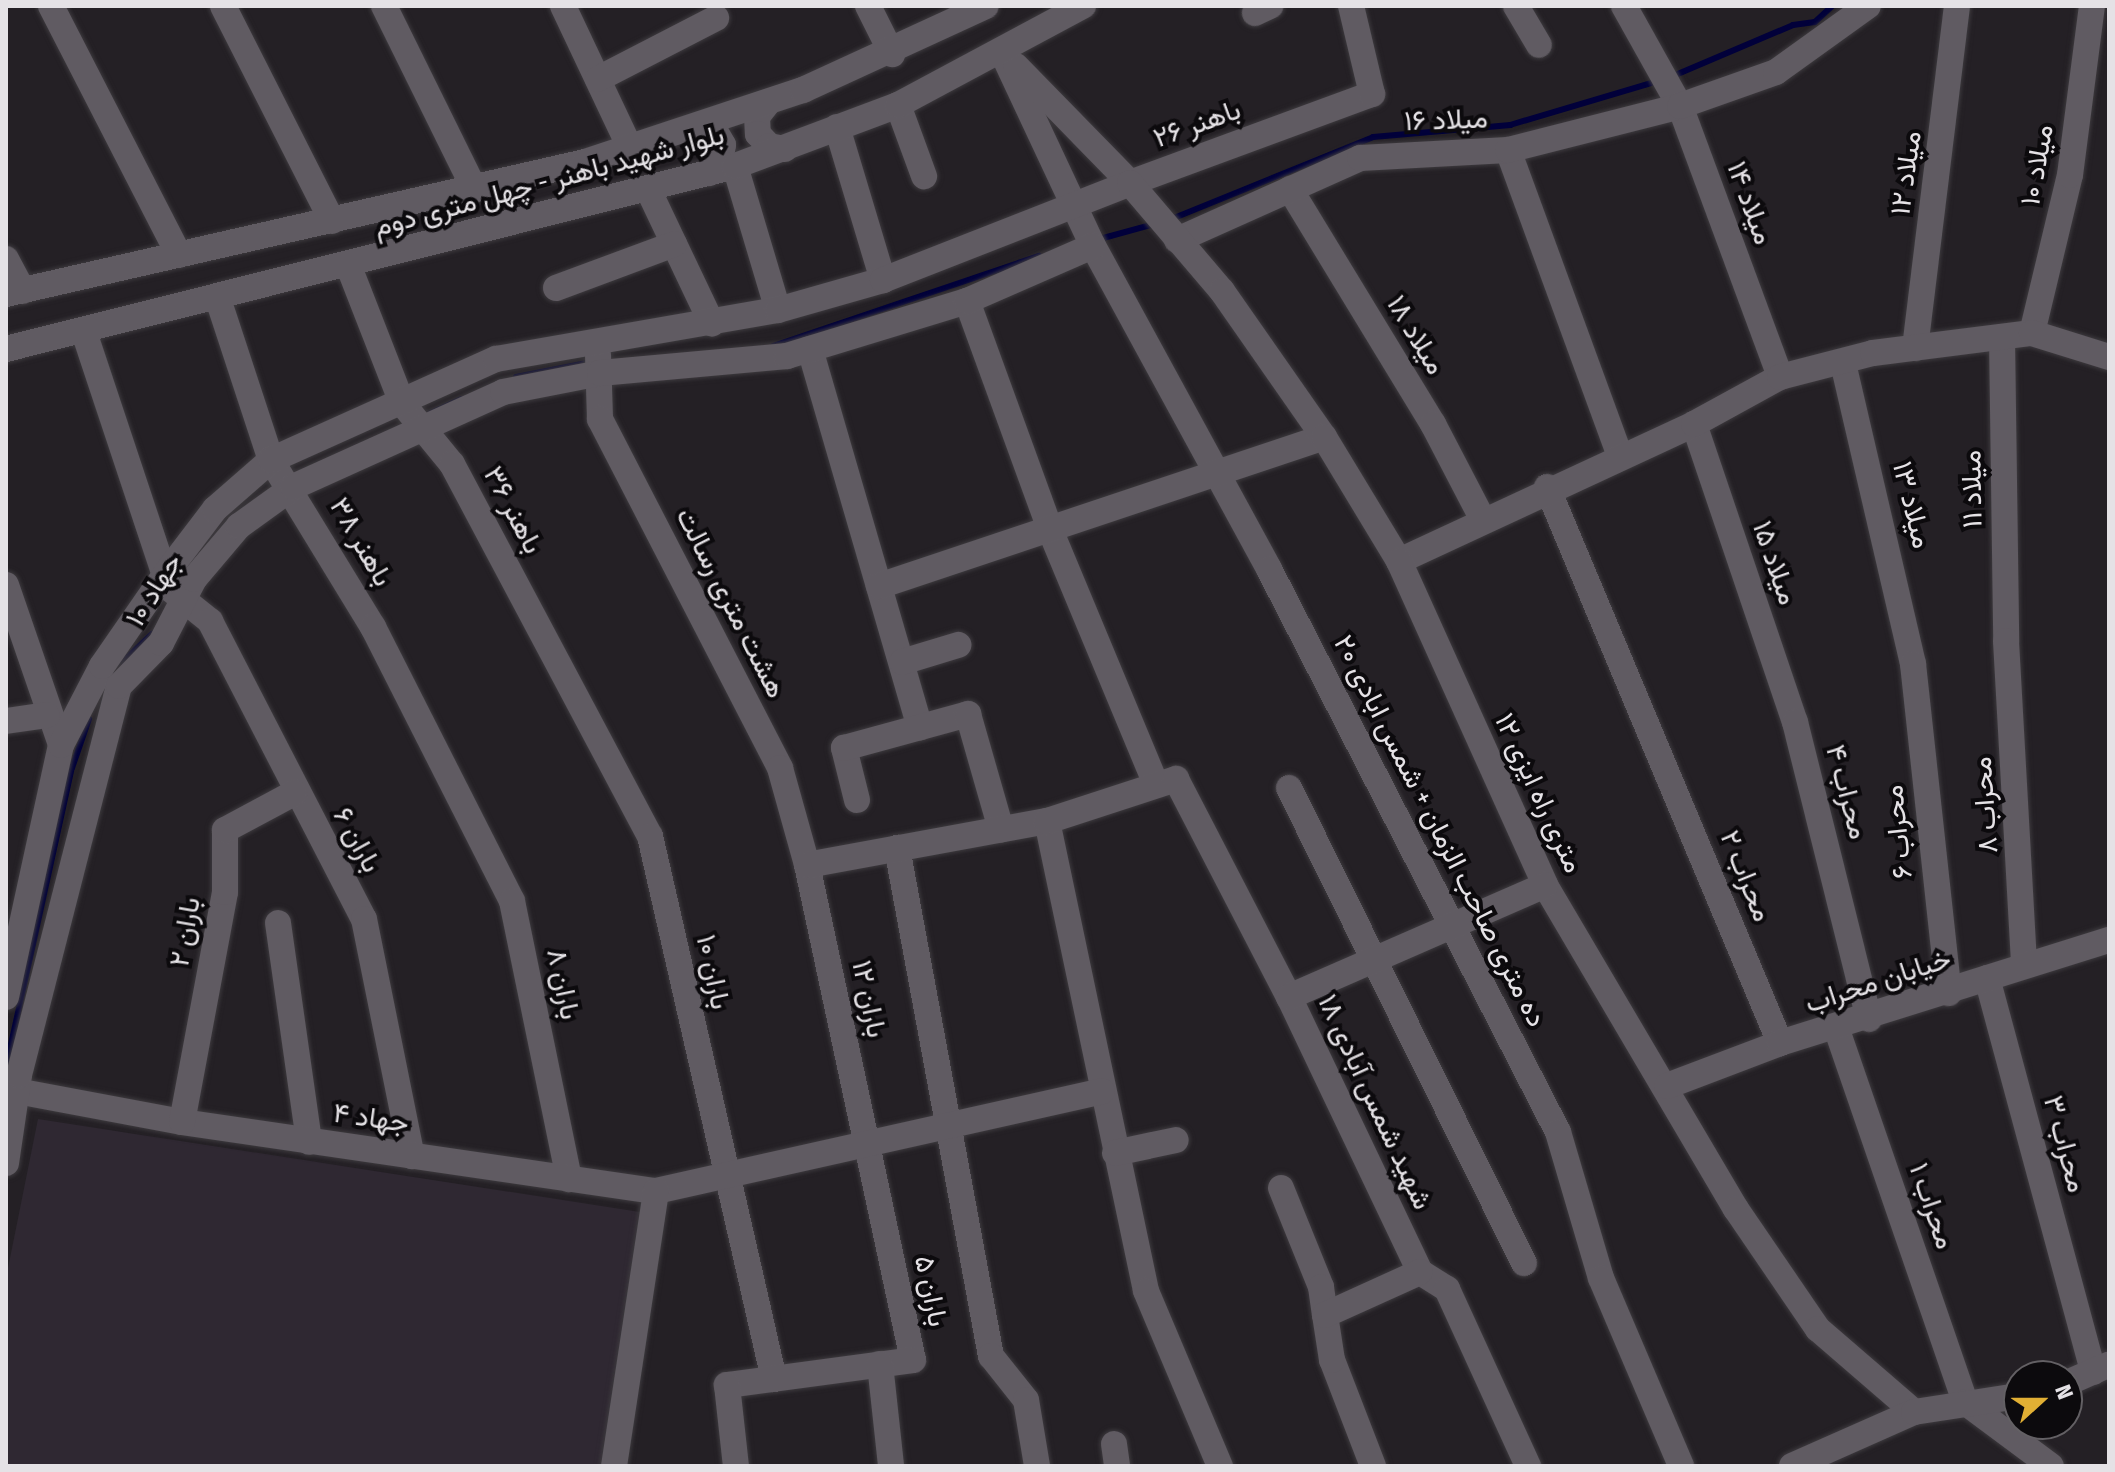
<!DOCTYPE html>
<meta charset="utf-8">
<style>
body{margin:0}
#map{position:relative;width:2115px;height:1472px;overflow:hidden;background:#242025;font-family:"Fira Sans Condensed",Vazirmatn,sans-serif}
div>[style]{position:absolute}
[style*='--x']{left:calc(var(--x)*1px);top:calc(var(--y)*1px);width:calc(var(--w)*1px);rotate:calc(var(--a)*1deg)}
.built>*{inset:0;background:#2f2832}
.stream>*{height:6px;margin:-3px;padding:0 3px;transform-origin:3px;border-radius:3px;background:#01003a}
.roads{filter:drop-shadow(0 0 2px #3d3a3e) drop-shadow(0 0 2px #3d3a3e)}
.minor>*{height:26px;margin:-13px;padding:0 13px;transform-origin:13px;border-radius:13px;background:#605b62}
span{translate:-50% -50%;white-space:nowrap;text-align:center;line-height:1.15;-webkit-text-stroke:8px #0c0a0d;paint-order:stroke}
.street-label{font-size:28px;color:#e5e2e6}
.frame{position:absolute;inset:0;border:8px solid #e5e2e6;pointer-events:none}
.north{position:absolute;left:2003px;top:1360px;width:80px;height:80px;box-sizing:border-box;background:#0c0a0d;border:2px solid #636064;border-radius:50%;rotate:69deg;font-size:22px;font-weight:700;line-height:32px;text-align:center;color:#e5e2e6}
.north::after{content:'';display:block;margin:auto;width:28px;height:36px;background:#e1af34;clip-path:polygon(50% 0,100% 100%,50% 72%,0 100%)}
</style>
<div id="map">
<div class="built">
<i style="clip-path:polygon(38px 1119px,640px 1212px,602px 1466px,6px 1466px,6px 1278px)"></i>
</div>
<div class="stream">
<i style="--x:1673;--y:76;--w:130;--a:-23"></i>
<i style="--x:1793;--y:25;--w:22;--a:-8"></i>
<i style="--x:1815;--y:22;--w:23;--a:-43"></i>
<i style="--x:1169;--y:220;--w:220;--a:-22.1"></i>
<i style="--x:1373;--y:137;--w:138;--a:-5"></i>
<i style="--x:1510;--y:125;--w:154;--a:-16.6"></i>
<i style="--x:1096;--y:240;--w:60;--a:-15.4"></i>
<i style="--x:773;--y:346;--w:281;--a:-18.7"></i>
<i style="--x:516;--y:377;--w:76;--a:-11.3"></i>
<i style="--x:429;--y:414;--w:35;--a:-25"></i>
<i style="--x:111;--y:673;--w:57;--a:-43.6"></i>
<i style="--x:6;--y:1067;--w:306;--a:-77.6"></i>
<i style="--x:72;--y:768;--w:52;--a:-70.9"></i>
</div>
<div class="roads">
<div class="minor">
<i style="--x:51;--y:6;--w:280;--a:62.8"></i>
<i style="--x:223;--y:6;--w:241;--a:63.1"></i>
<i style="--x:384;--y:6;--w:205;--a:63.7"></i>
<i style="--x:563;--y:6;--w:157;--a:64.7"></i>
<i style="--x:868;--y:6;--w:54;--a:63.4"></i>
<i style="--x:1516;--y:6;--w:45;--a:59.5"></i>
<i style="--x:1624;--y:6;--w:115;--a:60.8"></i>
<i style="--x:1680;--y:106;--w:289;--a:69.7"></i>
<i style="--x:1255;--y:13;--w:17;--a:-25"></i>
<i style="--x:1003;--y:54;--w:212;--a:64.9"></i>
<i style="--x:1093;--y:246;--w:368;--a:61.4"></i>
<i style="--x:1269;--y:569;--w:633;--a:62.83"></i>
<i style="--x:1558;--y:1132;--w:152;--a:73.6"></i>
<i style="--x:1601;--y:1278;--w:204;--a:66.9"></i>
<i style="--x:1016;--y:66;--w:163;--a:45.7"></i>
<i style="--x:1130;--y:183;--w:258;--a:-20.2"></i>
<i style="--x:1372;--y:94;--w:90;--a:-103.4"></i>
<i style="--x:598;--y:79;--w:133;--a:-27.3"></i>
<i style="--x:767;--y:104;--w:16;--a:128"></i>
<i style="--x:757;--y:117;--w:17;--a:87"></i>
<i style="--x:758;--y:134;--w:16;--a:47"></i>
<i style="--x:769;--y:146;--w:16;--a:11"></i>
<i style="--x:898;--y:105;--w:76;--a:69.9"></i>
<i style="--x:700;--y:125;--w:16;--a:22"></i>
<i style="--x:715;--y:131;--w:16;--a:60"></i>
<i style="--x:723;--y:145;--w:17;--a:100"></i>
<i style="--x:720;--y:162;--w:16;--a:135"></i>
<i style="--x:837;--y:127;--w:160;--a:73.3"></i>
<i style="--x:1508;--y:150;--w:324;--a:69.9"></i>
<i style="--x:735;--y:166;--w:150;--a:73.4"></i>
<i style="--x:648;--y:189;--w:149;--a:64.6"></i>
<i style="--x:1290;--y:189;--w:275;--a:58.7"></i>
<i style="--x:1433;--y:424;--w:106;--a:62.5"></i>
<i style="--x:1177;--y:240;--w:201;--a:-24.1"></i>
<i style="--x:1360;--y:158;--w:148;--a:-3.1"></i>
<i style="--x:1508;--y:150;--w:178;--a:-14.3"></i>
<i style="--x:1680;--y:106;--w:102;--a:-19.5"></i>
<i style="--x:1776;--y:72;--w:113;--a:-35.7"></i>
<i style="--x:6;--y:259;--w:36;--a:62"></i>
<i style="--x:349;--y:267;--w:146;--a:68.7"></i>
<i style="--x:402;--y:403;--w:79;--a:50.7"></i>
<i style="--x:452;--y:464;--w:421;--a:62"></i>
<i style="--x:650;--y:836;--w:557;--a:77.14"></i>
<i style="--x:556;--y:288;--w:126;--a:-20.4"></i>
<i style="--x:6;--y:294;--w:594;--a:-12.84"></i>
<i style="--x:585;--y:162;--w:230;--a:-18.3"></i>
<i style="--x:803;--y:90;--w:201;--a:-24.7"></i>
<i style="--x:218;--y:299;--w:169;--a:71.8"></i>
<i style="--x:271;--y:460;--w:196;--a:58.6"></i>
<i style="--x:373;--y:627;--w:307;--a:63.1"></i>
<i style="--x:512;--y:901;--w:284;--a:78.4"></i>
<i style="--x:967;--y:301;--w:246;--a:70"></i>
<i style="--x:1051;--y:532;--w:271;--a:67.4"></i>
<i style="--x:84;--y:332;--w:270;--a:71.6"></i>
<i style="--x:169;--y:588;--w:53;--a:38.8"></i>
<i style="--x:210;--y:621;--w:335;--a:62.7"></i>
<i style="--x:364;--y:919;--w:242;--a:78.6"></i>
<i style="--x:2032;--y:333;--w:163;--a:-76.5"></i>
<i style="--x:2070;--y:175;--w:170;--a:-82.6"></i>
<i style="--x:2002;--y:337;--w:304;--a:89.2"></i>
<i style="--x:2006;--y:641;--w:324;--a:86.8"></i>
<i style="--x:1915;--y:348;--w:345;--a:-83"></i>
<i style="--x:6;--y:349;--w:752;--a:-14.09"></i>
<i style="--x:735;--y:166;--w:174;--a:-20.5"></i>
<i style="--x:898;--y:105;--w:210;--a:-28.2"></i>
<i style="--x:810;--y:349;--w:394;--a:73.8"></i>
<i style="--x:598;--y:355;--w:64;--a:88.2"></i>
<i style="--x:600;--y:419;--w:393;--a:62.7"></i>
<i style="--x:780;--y:768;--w:101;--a:74.4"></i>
<i style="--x:807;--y:865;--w:506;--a:77.91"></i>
<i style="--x:913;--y:1360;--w:188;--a:172.3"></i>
<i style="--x:727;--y:1385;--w:81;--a:83.7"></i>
<i style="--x:1843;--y:363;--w:309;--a:76.9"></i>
<i style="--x:1913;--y:664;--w:331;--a:83.8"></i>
<i style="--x:1694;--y:424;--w:315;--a:71.3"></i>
<i style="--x:1795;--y:722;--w:306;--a:76"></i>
<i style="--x:1547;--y:487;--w:603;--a:67.26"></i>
<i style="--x:1399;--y:561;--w:325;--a:-24.9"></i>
<i style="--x:1694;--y:424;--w:98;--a:-28.7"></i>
<i style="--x:1780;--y:377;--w:96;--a:-14.5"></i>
<i style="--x:1873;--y:353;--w:160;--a:-7.2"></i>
<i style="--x:2032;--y:333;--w:81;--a:17.3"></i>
<i style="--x:6;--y:585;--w:169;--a:71"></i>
<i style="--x:879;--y:586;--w:469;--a:-18.5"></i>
<i style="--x:902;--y:662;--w:59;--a:-16.9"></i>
<i style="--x:6;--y:721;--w:41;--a:-8.3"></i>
<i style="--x:1289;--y:788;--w:530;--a:63.68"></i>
<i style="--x:857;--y:800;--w:54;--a:-104"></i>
<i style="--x:844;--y:748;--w:129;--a:-15.3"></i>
<i style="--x:968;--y:714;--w:120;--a:74"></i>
<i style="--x:1047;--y:821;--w:480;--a:78.1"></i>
<i style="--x:1146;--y:1291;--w:190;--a:67.1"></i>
<i style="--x:897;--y:848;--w:517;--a:79.52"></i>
<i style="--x:991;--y:1356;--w:56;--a:51.5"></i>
<i style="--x:1026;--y:1400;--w:67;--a:80.5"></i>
<i style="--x:807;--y:865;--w:244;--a:-10.4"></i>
<i style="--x:1047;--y:821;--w:136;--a:-18"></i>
<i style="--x:1176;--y:779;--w:246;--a:62.6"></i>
<i style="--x:1289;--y:997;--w:305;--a:64.5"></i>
<i style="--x:1420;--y:1272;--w:32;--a:32"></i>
<i style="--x:1447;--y:1289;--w:195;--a:65.4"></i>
<i style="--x:278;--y:923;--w:221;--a:81.9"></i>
<i style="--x:1987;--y:978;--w:408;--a:74.9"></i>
<i style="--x:6;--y:997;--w:258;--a:-77.7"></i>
<i style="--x:61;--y:745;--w:89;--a:-62.6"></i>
<i style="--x:102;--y:666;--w:109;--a:-55.4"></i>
<i style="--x:164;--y:576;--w:84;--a:-52.7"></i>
<i style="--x:215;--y:509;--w:74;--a:-41.2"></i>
<i style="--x:271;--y:460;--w:247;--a:-24.2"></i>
<i style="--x:496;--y:359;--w:286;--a:-9.9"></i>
<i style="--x:778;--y:310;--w:109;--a:-15.9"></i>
<i style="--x:883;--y:280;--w:265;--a:-21.4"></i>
<i style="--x:1130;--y:183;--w:142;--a:49.6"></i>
<i style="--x:1222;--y:291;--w:178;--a:55.1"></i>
<i style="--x:1324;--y:437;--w:145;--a:58.8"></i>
<i style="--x:1399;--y:561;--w:355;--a:65.7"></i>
<i style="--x:1545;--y:885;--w:376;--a:59.5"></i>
<i style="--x:1736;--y:1209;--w:145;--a:55.7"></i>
<i style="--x:1818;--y:1329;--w:127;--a:40.8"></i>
<i style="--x:1289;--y:997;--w:279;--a:-23.6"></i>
<i style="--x:1837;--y:1030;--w:393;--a:71"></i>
<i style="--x:1667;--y:1086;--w:121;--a:-20.8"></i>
<i style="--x:1780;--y:1043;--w:345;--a:-17.4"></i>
<i style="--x:6;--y:1089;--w:179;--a:10.6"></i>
<i style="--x:182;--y:1122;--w:479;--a:8.3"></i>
<i style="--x:656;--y:1191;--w:457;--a:-12.6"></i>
<i style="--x:182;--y:1122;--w:234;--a:-79.4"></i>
<i style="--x:225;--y:892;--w:62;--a:-90"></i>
<i style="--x:225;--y:830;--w:78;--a:-28.2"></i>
<i style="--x:1115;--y:1153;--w:62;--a:-12"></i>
<i style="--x:6;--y:1163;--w:89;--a:-81.6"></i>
<i style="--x:19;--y:1075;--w:402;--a:-75.6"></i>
<i style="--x:119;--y:686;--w:60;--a:-45.7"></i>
<i style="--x:161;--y:643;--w:72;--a:-62.7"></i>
<i style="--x:194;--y:579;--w:70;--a:-49.7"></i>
<i style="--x:239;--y:526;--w:67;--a:-35.8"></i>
<i style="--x:293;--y:487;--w:230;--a:-24.3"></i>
<i style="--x:503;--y:392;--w:99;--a:-11.1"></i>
<i style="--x:600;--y:373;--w:188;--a:-5.2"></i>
<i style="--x:787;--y:356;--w:188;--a:-17"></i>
<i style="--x:967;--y:301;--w:137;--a:-23.6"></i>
<i style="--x:1281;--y:1188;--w:107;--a:68"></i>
<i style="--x:1321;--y:1287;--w:28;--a:82"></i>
<i style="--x:880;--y:1364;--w:103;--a:83.8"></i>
<i style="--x:2067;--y:1383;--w:45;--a:-23.7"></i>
<i style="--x:1965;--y:1402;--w:107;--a:36.7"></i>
<i style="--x:1114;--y:1444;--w:22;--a:82"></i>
<i style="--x:614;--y:1466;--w:278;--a:-81.3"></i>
<i style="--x:1373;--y:1466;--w:114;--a:-111.1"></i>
<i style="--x:1332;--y:1360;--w:46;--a:-98.8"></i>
<i style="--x:1325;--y:1315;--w:104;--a:-24.4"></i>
<i style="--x:1792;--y:1466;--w:133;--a:-23.9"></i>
<i style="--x:1914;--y:1412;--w:106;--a:-8.7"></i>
</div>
</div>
<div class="street-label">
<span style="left:1446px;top:120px;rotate:-2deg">میلاد ۱۶</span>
<span style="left:1197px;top:124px;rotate:-20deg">باهنر ۲۶</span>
<span style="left:2037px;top:165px;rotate:-80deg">میلاد ۱۰</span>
<span style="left:1906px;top:173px;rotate:-82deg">میلاد ۱۲</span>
<span style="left:549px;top:181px;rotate:-15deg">بلوار شهید باهنر - چهل متری دوم</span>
<span style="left:1750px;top:203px;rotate:70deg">میلاد ۱۴</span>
<span style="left:1416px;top:335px;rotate:59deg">میلاد ۱۸</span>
<span style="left:1972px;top:489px;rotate:-91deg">میلاد ۱۱</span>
<span style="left:1912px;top:505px;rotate:76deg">میلاد ۱۳</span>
<span style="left:513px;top:510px;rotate:62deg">باهنر ۳۶</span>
<span style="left:361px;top:542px;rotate:60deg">باهنر ۳۸</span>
<span style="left:1775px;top:563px;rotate:71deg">میلاد ۱۵</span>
<span style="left:154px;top:590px;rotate:-58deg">جهاد ۱۰</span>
<span style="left:731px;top:603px;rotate:63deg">هشت متری رسالت</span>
<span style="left:1847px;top:792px;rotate:75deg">محراب ۴</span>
<span style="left:1539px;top:793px;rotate:65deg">۱۲ متری راه ایزی</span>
<span style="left:1985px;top:805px;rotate:-94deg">محراب ۸</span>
<span style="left:1440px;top:831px;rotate:63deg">ده متری صاحب الزمان + شمس ابادی ۲۰</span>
<span style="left:1898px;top:832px;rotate:-96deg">محراب ۶</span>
<span style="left:357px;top:840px;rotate:61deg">باران ۶</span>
<span style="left:1746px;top:876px;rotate:68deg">محراب ۲</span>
<span style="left:185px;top:932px;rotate:-80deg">باران ۲</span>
<span style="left:713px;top:972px;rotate:78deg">باران ۱۰</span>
<span style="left:1878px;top:981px;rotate:-18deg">خیابان محراب</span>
<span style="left:563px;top:984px;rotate:78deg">باران ۸</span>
<span style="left:869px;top:999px;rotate:78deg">باران ۱۲</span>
<span style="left:1375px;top:1102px;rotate:65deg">شهید شمس آبادی ۱۸</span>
<span style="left:371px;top:1118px;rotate:8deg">جهاد ۴</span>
<span style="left:2065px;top:1144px;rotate:75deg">محراب ۳</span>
<span style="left:1932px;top:1206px;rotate:71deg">محراب ۱</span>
<span style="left:931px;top:1291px;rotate:78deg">باران ۵</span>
</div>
<div class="frame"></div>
<div class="north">N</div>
</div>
